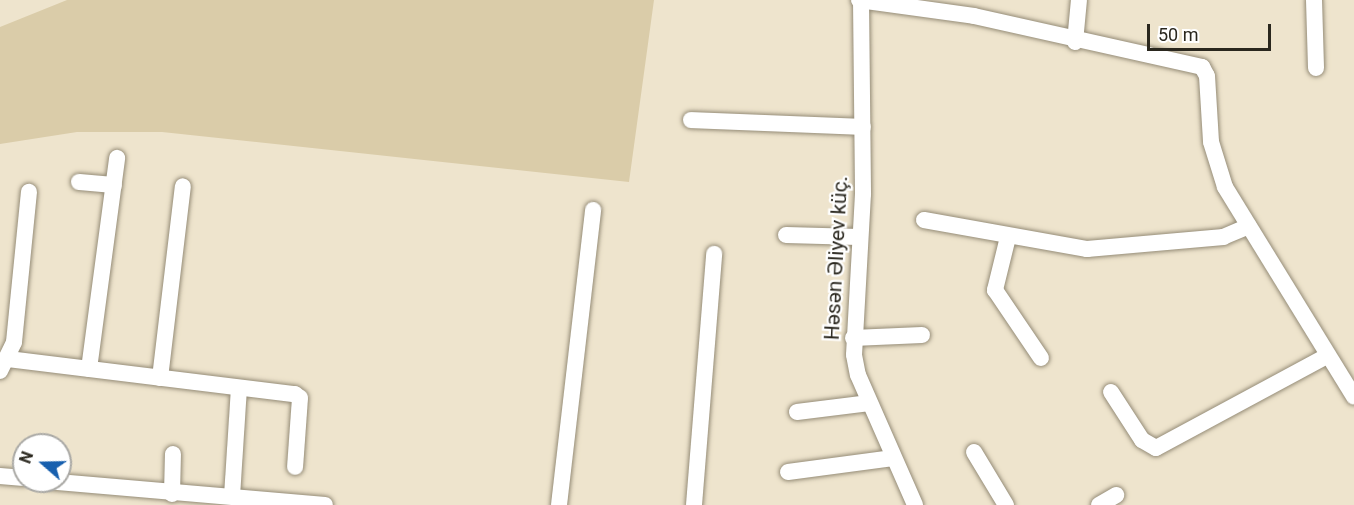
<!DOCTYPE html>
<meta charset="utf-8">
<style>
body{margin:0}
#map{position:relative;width:1354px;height:505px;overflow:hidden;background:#eee4cd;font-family:Roboto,sans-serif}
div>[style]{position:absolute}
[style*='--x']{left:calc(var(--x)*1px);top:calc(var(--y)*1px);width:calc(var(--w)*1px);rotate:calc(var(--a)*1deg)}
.green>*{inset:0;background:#dacca9}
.roads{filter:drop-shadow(0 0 2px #958c77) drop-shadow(0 0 2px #958c77)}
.minor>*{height:16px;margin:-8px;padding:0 8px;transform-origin:8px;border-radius:8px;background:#fff}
span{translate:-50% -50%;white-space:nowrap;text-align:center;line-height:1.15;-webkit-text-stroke:4.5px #fff;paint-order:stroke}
.street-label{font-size:21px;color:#2a271e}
.north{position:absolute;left:12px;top:433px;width:60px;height:60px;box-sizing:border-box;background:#fff;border:2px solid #aaa9a5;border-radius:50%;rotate:290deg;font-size:16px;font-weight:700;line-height:24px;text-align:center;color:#2a271e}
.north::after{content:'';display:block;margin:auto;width:21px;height:27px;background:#175fae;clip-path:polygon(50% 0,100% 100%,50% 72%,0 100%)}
.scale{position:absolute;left:1147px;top:24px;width:124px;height:27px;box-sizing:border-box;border:3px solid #2a271e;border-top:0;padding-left:8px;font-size:18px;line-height:21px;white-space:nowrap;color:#2a271e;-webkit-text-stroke:4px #fff;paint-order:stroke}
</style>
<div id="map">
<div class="green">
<i style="clip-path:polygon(67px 0,654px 0,629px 182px,162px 132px,77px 132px,0 144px,0 27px)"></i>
</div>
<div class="roads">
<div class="minor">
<i style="--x:859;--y:0;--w:116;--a:7.9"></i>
<i style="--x:974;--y:16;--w:234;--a:12.6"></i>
<i style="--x:1202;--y:67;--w:10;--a:61"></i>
<i style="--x:1207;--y:76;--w:66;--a:86.5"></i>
<i style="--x:1211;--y:142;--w:47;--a:72.7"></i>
<i style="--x:1225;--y:187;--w:246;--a:58.4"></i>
<i style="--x:861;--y:0;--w:194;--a:89.4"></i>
<i style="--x:863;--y:194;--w:161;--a:93.2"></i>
<i style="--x:854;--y:355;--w:20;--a:79"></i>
<i style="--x:858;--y:375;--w:142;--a:66.3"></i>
<i style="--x:1314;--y:0;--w:68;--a:88.3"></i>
<i style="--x:1075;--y:42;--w:42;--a:-84.6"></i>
<i style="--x:691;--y:120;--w:172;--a:2.3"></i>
<i style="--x:79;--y:182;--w:35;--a:5"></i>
<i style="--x:924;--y:220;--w:166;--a:10.1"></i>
<i style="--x:1087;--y:249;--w:137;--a:-5"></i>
<i style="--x:1223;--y:237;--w:28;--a:-23"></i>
<i style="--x:786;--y:235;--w:73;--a:1.6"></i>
<i style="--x:1008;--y:237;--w:55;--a:103.8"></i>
<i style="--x:995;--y:290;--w:82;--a:55.9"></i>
<i style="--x:853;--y:338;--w:69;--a:-2.5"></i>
<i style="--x:8;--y:359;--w:289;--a:7"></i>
<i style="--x:295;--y:394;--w:6;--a:39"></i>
<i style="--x:300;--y:398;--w:69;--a:94.1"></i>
<i style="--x:89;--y:369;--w:213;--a:-82.4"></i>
<i style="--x:0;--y:371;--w:32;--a:-64"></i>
<i style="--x:14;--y:342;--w:151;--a:-84.3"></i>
<i style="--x:160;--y:378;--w:193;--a:-83.2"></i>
<i style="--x:1111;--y:392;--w:57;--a:57.1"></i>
<i style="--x:1142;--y:440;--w:16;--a:30"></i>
<i style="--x:1156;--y:448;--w:194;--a:-28.3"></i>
<i style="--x:797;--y:412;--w:73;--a:-7.1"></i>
<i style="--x:974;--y:452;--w:62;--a:58.9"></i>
<i style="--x:788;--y:472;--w:106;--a:-7.6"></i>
<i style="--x:0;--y:476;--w:24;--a:5"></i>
<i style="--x:46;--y:481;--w:280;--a:4.9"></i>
<i style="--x:172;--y:494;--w:40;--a:-88.6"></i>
<i style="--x:232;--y:496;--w:107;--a:-86.3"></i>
<i style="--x:559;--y:505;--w:297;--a:-83.4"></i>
<i style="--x:694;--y:505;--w:252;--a:-85.4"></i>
<i style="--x:1099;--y:505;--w:20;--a:-30"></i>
</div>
</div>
<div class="street-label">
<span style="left:836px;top:258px;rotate:-87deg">Həsən Əliyev küç.</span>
</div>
<div class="north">N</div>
<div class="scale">50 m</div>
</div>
